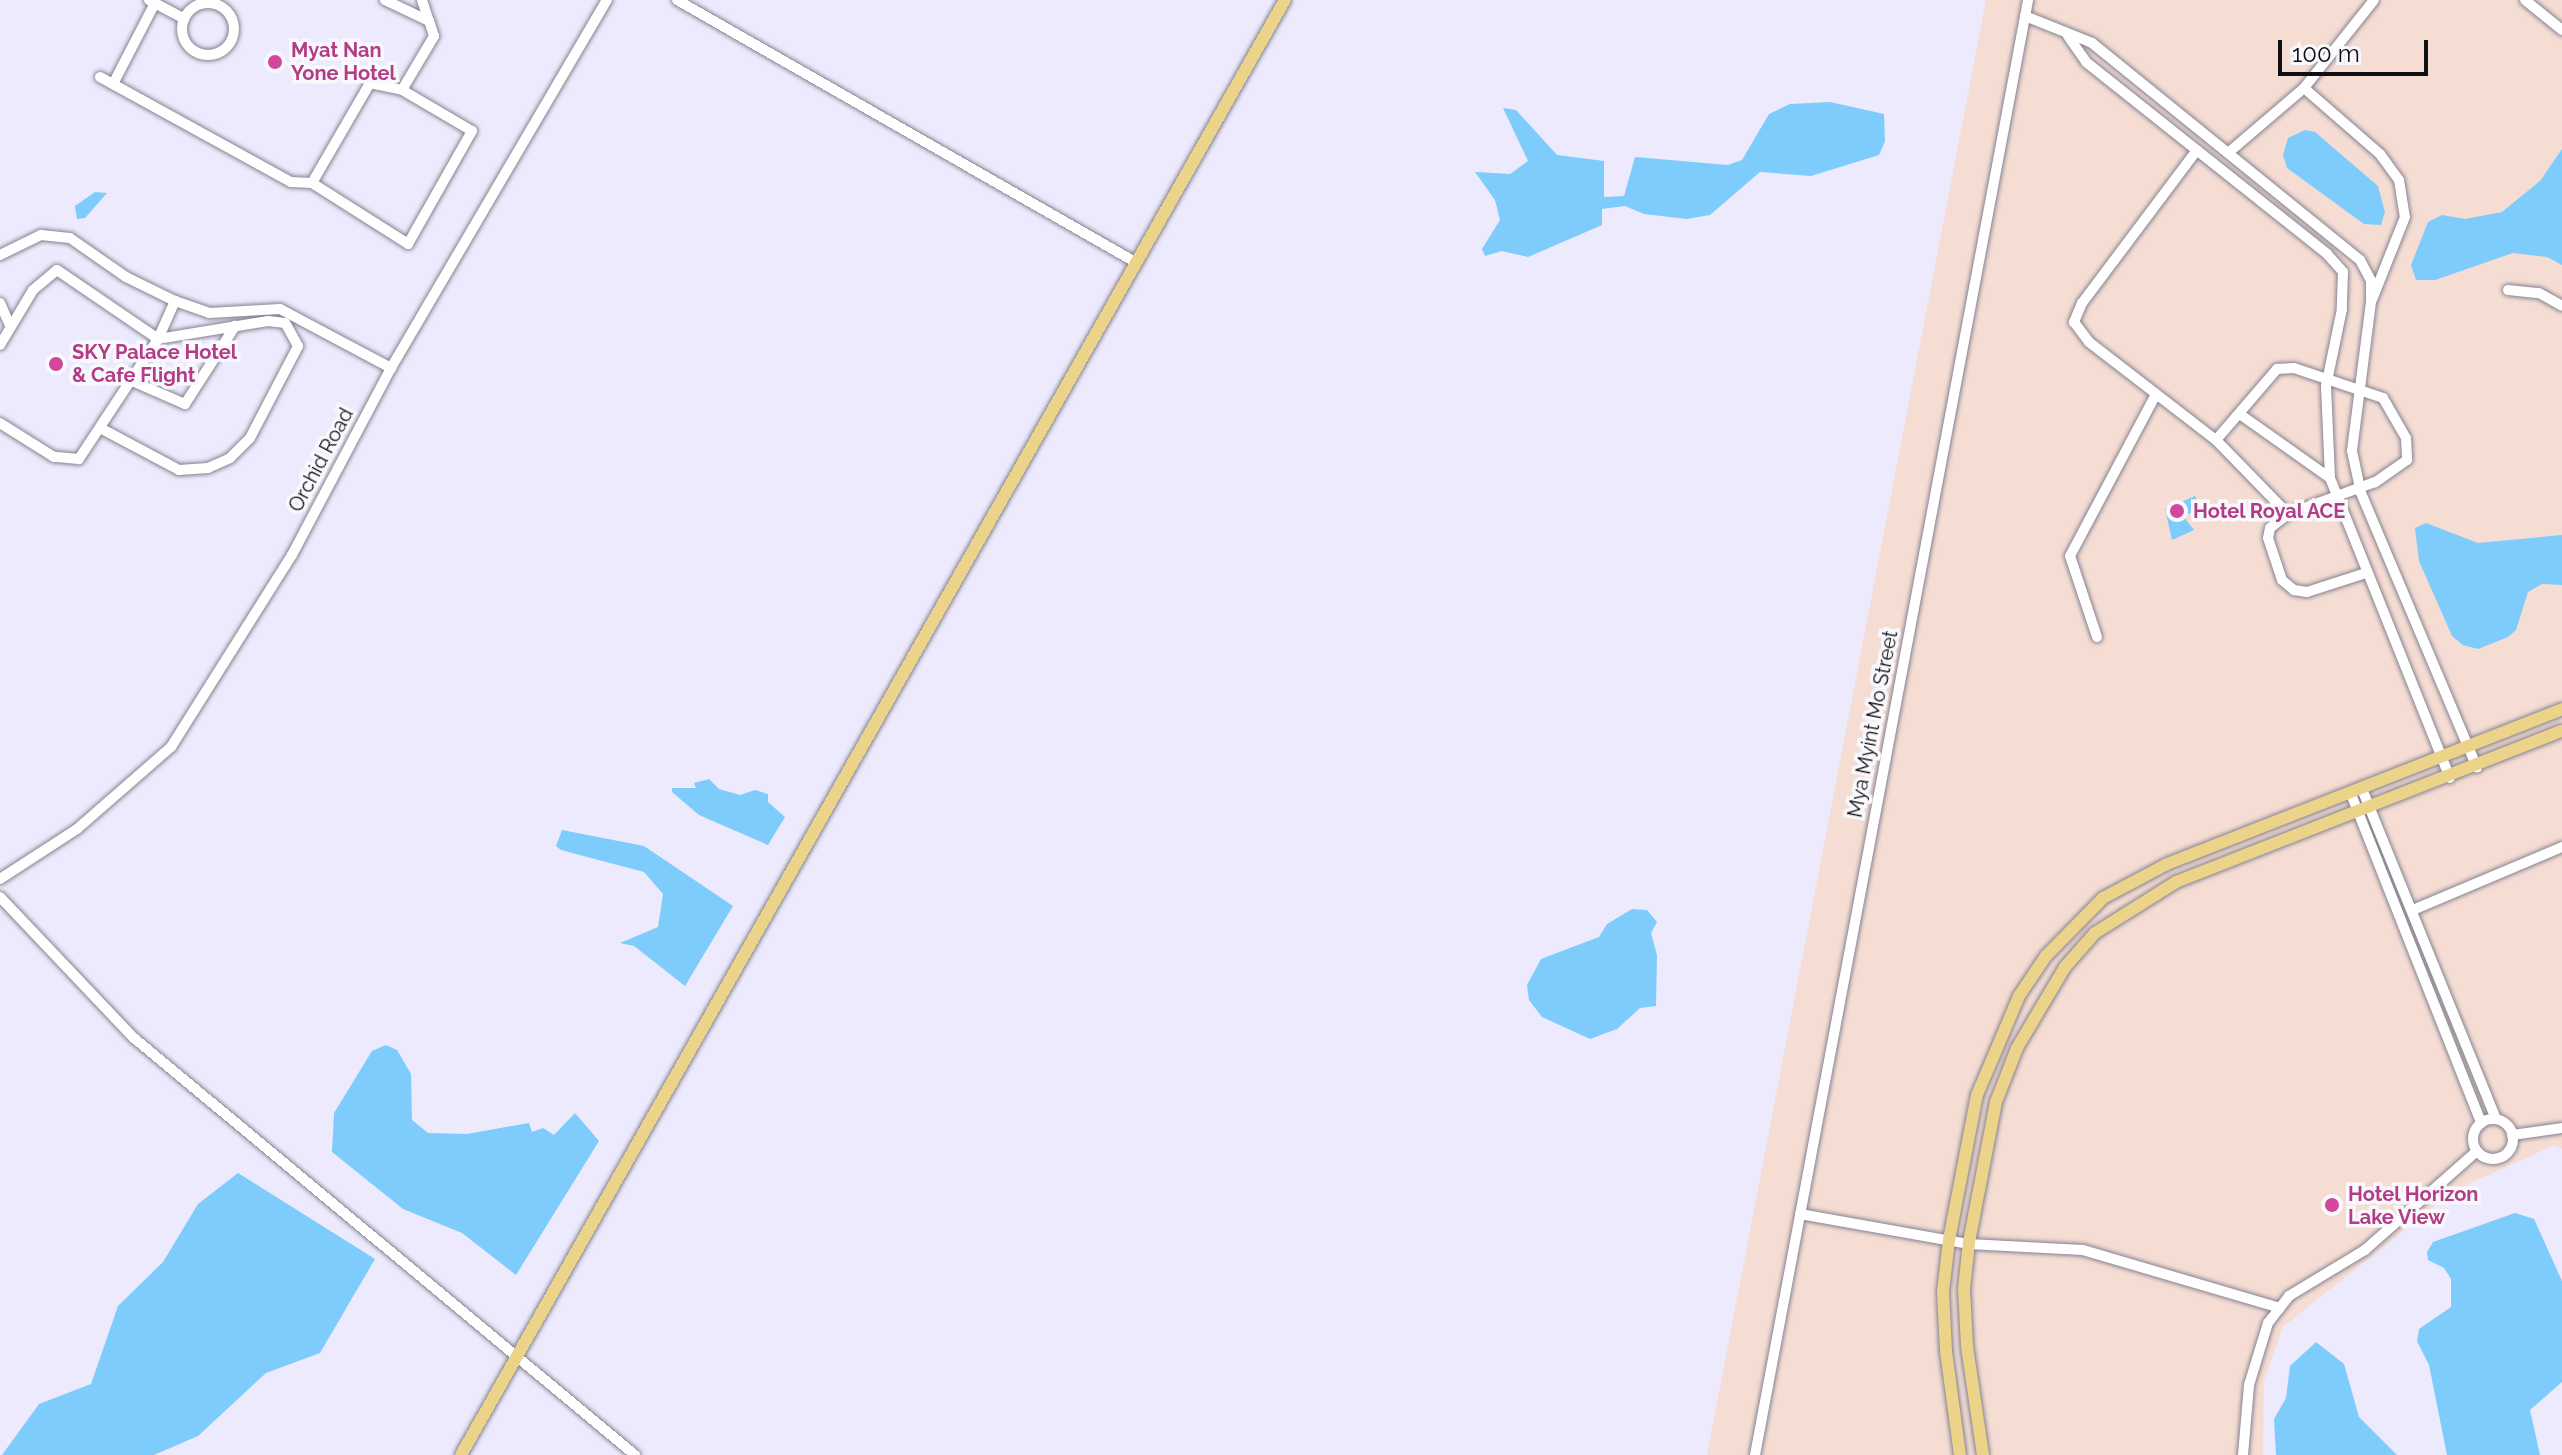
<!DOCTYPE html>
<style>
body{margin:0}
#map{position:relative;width:2562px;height:1455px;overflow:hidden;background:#eceafc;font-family:Raleway,sans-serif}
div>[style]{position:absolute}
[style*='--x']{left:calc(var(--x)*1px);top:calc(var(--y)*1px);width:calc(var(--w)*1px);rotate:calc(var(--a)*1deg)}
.commercial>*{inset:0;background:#f5ddd3}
.water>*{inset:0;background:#7dccfc}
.roads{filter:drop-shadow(0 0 2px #858392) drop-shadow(0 0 2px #858392)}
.minor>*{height:10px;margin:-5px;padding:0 5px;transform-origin:5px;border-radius:5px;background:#fff}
.minor>.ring{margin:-5px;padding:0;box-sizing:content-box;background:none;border:10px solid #fff;border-radius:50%}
.major>*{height:12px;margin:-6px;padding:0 6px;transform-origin:6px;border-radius:6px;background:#ebd38a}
.dots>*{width:22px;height:22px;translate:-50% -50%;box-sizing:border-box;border:4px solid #f9f9fd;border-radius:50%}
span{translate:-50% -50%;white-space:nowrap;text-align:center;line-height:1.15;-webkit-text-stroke:7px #f9f9fd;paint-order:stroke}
.hotel-label{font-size:20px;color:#b23c85;font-weight:700}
.left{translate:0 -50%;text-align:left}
.street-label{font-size:20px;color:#0f0f14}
.scale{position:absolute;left:2278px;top:40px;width:150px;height:36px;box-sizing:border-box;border:4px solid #0f0f14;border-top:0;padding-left:10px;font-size:24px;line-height:28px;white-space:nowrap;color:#0f0f14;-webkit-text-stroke:6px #f9f9fd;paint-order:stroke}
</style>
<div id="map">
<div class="commercial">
<i style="clip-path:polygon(1986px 0,2562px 0,2562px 1149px,2555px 1145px,2453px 1191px,2283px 1327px,2264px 1381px,2263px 1455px,1707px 1455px)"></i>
</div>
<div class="water">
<i style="clip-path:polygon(1830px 102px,1884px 114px,1885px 141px,1879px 155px,1811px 176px,1760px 172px,1710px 215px,1687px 219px,1644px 214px,1625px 206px,1602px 209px,1602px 225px,1528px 257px,1502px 251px,1485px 256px,1482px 249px,1500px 220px,1495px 200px,1475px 172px,1510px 174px,1528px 161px,1503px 108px,1516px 110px,1557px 155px,1604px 161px,1604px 197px,1624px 196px,1635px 157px,1728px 165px,1742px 160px,1769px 114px,1790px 104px)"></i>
<i style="clip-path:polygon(2305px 130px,2315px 132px,2378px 186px,2385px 212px,2381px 225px,2364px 224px,2287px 168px,2283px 155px,2288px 138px)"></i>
<i style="clip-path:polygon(2562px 149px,2562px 265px,2547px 257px,2513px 253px,2435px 280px,2416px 280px,2411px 265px,2428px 222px,2442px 215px,2465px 219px,2502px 212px,2540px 181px)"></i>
<i style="clip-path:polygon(95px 192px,107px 193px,85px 218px,77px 219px,75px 206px)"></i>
<i style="clip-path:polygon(2195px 496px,2200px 509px,2183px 516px,2194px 530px,2172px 540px,2165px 509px)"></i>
<i style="clip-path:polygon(2426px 523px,2478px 543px,2562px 535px,2562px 585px,2542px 584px,2528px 592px,2516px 630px,2508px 637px,2478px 649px,2463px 645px,2452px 636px,2419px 561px,2415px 528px)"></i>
<i style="clip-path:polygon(709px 779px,719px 789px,740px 795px,755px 790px,768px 794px,768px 802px,785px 817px,768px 845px,699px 815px,672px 792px,672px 788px,696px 788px,694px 783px)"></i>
<i style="clip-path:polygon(562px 830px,644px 846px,733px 906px,685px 986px,634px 946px,620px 943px,658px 927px,663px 894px,644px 872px,561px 850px,556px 846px)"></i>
<i style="clip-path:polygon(1632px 909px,1647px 910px,1657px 922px,1651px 933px,1657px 955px,1656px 1006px,1640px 1008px,1617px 1029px,1590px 1039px,1542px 1017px,1529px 1000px,1527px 985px,1541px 959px,1599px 937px,1607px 924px)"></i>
<i style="clip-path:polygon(386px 1045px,397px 1050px,411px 1074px,412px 1120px,428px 1133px,467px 1134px,529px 1123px,532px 1132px,543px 1128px,554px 1135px,575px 1113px,599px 1141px,516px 1275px,462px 1233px,403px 1209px,332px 1152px,334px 1113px,372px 1051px)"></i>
<i style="clip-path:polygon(238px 1173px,375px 1259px,320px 1353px,266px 1373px,198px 1436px,154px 1455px,2px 1455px,39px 1404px,91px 1384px,118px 1306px,163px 1262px,198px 1204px)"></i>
<i style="clip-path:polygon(2515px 1213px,2534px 1219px,2562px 1281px,2562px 1382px,2530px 1410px,2540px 1455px,2447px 1455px,2429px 1365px,2417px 1341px,2419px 1329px,2451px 1307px,2451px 1279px,2444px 1268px,2428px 1260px,2427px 1252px,2433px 1242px)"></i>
<i style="clip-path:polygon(2316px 1342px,2344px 1364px,2359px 1417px,2397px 1455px,2276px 1455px,2274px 1419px,2286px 1398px,2290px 1366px)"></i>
</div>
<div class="roads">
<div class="minor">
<i style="--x:149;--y:0;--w:40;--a:28"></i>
<i style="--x:422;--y:0;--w:22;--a:72"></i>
<i style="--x:677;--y:0;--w:528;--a:29.77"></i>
<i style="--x:2525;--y:0;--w:48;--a:39"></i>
<i class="ring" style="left:182px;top:3px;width:42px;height:42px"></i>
<i style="--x:2025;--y:16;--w:72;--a:21.9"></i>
<i style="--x:2092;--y:43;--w:345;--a:39"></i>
<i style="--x:2360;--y:260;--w:24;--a:62"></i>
<i style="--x:2371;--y:281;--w:21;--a:90"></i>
<i style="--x:2371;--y:302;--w:150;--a:97.3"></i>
<i style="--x:2352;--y:451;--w:43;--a:77.9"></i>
<i style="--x:2361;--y:493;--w:298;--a:67.1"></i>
<i style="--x:2068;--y:36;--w:32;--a:55"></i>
<i style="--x:2086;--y:62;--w:308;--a:38.5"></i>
<i style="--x:2327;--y:254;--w:24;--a:48"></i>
<i style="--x:2343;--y:272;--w:37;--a:92"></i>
<i style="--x:2342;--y:309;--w:79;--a:101.7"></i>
<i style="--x:2326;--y:386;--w:92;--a:87.5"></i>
<i style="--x:2330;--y:478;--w:323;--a:68.2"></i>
<i style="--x:100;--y:77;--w:218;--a:28.8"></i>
<i style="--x:291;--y:182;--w:21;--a:3"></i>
<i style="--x:312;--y:183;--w:114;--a:32.4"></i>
<i style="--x:408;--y:244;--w:130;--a:-60.5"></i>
<i style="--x:472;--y:131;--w:81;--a:-149.6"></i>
<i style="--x:402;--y:90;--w:63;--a:-59.3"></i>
<i style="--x:434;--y:36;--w:16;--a:-108"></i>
<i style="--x:429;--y:21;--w:49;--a:-154.5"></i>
<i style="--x:113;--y:84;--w:91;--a:-62.6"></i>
<i style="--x:2304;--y:88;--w:101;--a:41"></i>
<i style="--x:2380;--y:154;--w:32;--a:54"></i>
<i style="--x:2399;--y:180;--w:37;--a:81"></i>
<i style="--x:2405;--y:217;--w:89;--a:111.7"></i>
<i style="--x:2197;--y:150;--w:191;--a:126.9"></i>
<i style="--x:2082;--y:303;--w:21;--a:113"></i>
<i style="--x:2074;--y:322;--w:25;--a:53"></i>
<i style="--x:2089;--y:342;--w:160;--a:37.7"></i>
<i style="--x:2216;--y:440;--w:103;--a:45.8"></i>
<i style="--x:2228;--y:153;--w:100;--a:-40.5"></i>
<i style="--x:2304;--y:88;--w:112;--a:-51.5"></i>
<i style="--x:312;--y:183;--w:116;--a:-59.9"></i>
<i style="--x:370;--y:83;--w:33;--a:12"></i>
<i style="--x:0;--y:255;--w:46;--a:-26"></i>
<i style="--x:41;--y:235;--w:29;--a:6"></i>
<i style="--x:70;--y:238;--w:68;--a:34.9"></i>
<i style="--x:126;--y:277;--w:55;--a:26.1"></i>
<i style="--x:2508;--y:290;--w:31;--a:6"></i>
<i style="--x:2539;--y:293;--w:26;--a:29"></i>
<i style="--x:0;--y:303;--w:24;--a:66"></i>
<i style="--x:158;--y:339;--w:42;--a:-65.9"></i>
<i style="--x:175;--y:301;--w:36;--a:19"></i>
<i style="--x:209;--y:313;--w:71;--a:-3.2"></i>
<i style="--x:280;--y:309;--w:126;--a:28"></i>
<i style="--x:0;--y:345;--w:64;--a:-59"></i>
<i style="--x:33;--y:290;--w:31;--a:-40"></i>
<i style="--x:57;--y:270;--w:122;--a:34.3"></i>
<i style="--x:158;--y:339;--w:144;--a:123.4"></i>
<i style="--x:79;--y:459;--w:25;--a:-175"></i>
<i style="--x:54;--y:457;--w:64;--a:-147.8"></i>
<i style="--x:132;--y:381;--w:58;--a:23.5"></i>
<i style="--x:185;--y:404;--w:93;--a:-57.3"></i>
<i style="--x:2241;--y:415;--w:109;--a:35.3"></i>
<i style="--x:102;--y:429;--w:87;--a:28"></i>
<i style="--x:179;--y:470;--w:29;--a:-4"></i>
<i style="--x:208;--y:468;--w:24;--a:-24"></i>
<i style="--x:230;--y:458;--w:28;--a:-45"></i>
<i style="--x:250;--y:438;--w:104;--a:-62.4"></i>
<i style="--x:298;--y:346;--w:26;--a:-119"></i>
<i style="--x:285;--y:323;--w:17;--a:-173"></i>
<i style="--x:268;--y:321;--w:111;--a:170.7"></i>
<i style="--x:2216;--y:440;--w:94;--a:-49.3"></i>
<i style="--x:2277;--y:369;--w:17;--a:-3"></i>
<i style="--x:2294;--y:368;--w:94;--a:18.6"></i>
<i style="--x:2383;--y:398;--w:46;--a:60.1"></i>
<i style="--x:2406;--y:438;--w:22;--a:87"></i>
<i style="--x:2407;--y:460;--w:39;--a:145"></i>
<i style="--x:2375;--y:482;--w:93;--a:159.8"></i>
<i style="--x:2288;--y:514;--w:23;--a:142"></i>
<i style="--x:2270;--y:528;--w:10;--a:101"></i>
<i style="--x:2268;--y:538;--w:44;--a:71.6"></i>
<i style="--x:2282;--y:580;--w:16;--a:40"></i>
<i style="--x:2294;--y:590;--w:13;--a:9"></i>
<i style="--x:2307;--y:592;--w:62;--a:-17.9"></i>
<i style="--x:2097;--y:637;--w:85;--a:-108.4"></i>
<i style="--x:2070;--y:556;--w:183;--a:-62"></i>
<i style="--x:2362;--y:789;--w:356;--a:67.9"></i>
<i style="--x:2351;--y:794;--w:354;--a:68.4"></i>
<i style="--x:0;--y:879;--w:92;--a:-33"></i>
<i style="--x:77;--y:829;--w:125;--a:-41.1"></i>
<i style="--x:171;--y:747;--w:227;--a:-57.8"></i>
<i style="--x:292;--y:555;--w:212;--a:-62.1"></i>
<i style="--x:391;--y:368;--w:427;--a:-59.6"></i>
<i style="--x:0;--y:897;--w:195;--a:46.5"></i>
<i style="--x:134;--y:1038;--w:652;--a:39.77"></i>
<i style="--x:2413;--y:910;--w:162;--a:-22.9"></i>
<i class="ring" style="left:2473px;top:1119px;width:30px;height:30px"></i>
<i style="--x:2512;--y:1135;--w:50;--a:-8"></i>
<i style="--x:1800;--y:1214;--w:172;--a:10.1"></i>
<i style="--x:1969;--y:1244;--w:114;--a:3"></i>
<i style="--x:2083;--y:1250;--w:205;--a:16.4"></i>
<i style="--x:1755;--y:1455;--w:1480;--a:-79.37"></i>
<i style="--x:2243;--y:1455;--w:70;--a:-85.1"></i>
<i style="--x:2249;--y:1385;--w:65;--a:-73"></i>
<i style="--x:2268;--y:1323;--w:34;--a:-52"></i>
<i style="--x:2289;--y:1296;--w:89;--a:-31.2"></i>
<i style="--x:2365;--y:1250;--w:149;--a:-41.5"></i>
</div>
<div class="major">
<i style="--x:461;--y:1455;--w:1672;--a:-60.48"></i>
<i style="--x:1960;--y:1455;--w:105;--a:-97.7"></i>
<i style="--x:1946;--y:1351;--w:59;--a:-92.9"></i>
<i style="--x:1943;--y:1292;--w:52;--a:-83.4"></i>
<i style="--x:1949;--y:1240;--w:148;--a:-79.1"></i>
<i style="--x:1977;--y:1095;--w:108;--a:-67"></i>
<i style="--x:2019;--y:996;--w:48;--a:-56"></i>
<i style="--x:2046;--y:956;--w:81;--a:-45.5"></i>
<i style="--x:2103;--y:898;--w:72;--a:-28"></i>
<i style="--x:2167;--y:864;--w:424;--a:-21.4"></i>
<i style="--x:1983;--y:1455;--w:110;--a:-98.4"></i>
<i style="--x:1967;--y:1346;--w:57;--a:-93"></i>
<i style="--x:1964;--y:1289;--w:47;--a:-83.9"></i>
<i style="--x:1969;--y:1242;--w:143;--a:-79.1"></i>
<i style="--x:1996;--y:1102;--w:58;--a:-68.7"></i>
<i style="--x:2017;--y:1048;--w:94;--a:-59.3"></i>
<i style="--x:2065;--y:967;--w:45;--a:-48.6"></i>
<i style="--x:2095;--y:933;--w:96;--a:-32.2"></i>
<i style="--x:2176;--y:882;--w:414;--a:-21.4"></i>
</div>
</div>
<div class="dots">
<i style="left:275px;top:62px;background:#d1479c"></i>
<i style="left:56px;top:364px;background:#d1479c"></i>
<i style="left:2177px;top:511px;background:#d1479c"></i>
<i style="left:2332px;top:1205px;background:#d1479c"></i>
</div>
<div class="hotel-label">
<span class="left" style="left:291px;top:62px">Myat Nan<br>Yone Hotel</span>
<span class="left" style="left:72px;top:364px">SKY Palace Hotel<br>&amp; Cafe Flight</span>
<span class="left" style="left:2193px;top:511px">Hotel Royal ACE</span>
<span class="left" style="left:2348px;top:1206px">Hotel Horizon<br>Lake View</span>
</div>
<div class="street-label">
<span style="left:321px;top:460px;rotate:-62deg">Orchid Road</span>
<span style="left:1873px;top:724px;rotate:-79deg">Mya Myint Mo Street</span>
</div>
<div class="scale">100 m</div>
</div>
